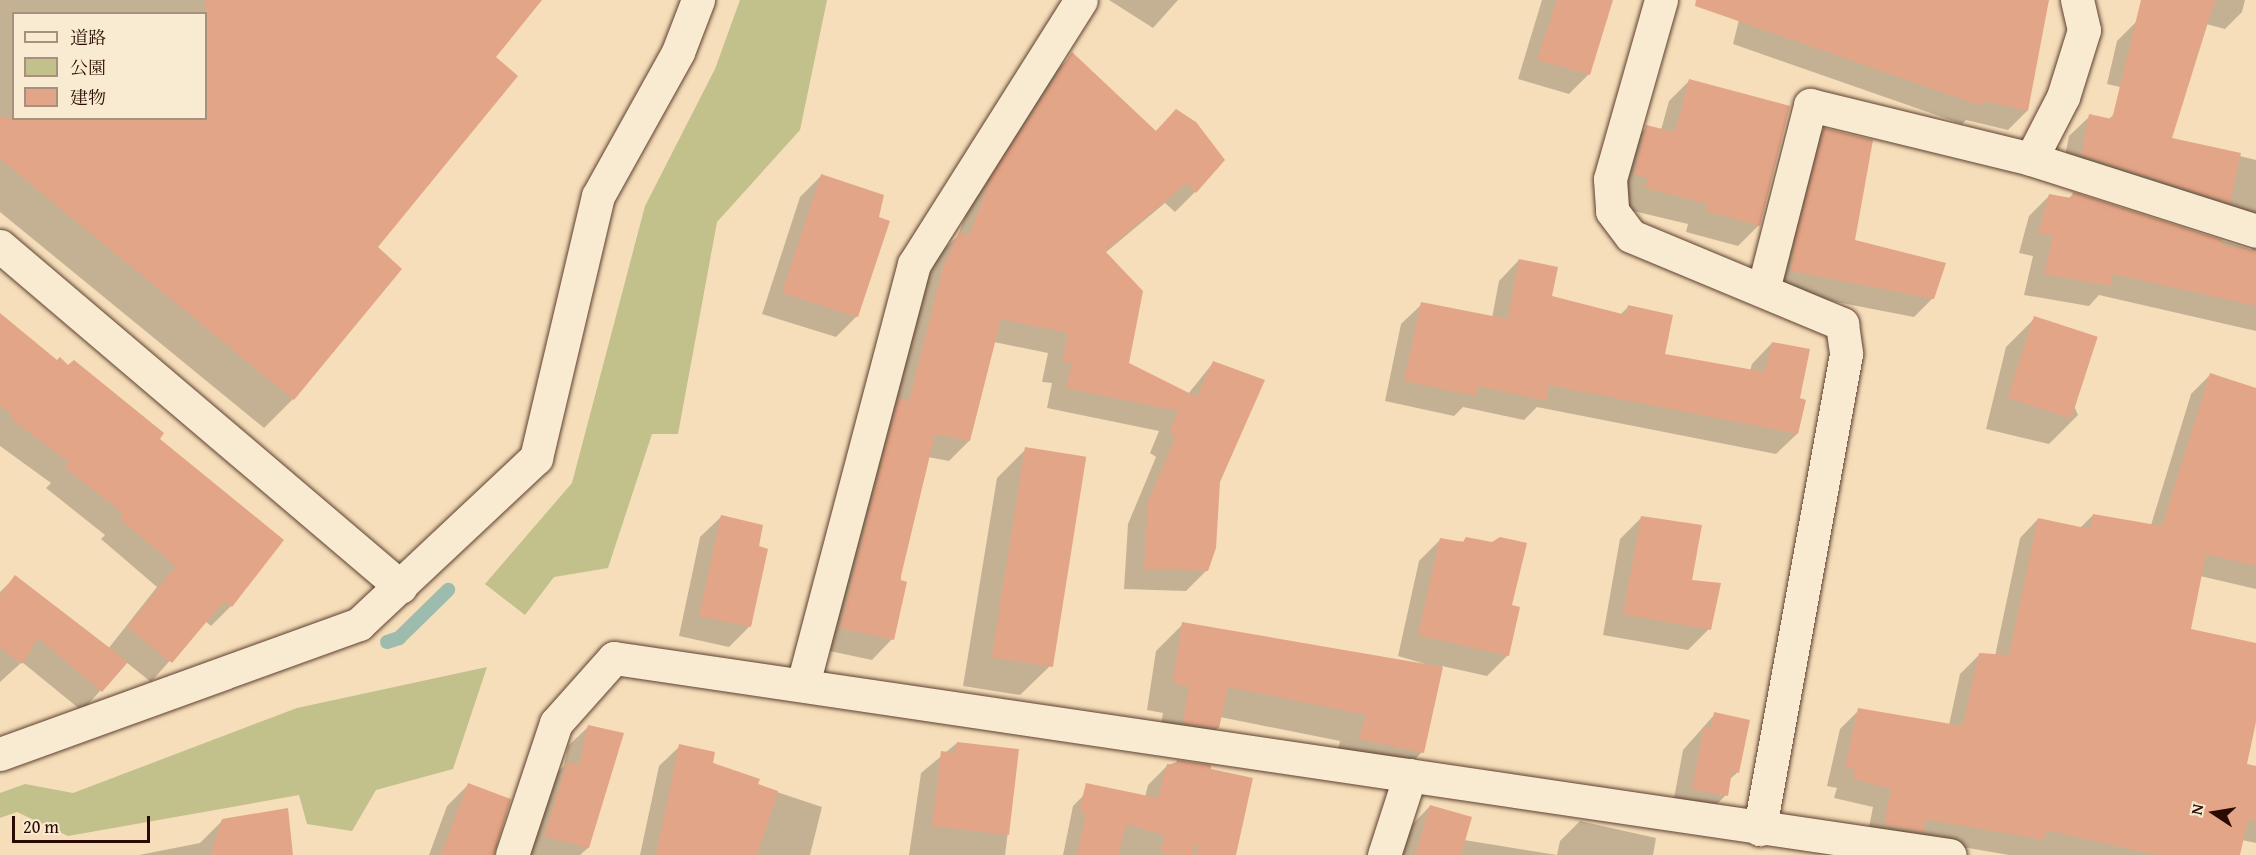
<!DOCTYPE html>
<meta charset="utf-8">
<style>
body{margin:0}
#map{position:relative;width:2256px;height:855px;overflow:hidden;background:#f6deba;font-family:"Gentium Book Plus","Noto Serif JP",serif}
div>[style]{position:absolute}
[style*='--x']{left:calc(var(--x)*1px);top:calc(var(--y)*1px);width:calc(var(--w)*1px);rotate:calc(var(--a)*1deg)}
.green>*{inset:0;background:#c2c08b}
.shadow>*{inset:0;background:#0003}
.stream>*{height:14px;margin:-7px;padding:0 7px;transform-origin:7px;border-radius:7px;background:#9dbcad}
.building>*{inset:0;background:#e3a587;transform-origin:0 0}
.roads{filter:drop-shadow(0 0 2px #5e402f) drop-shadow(0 0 2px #5e402f)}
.minor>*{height:33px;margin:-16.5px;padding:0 16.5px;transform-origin:16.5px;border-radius:16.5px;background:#f9ead2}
span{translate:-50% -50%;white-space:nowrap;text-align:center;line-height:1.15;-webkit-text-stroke:4.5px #f9ead2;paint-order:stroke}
.legend{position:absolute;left:12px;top:12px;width:195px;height:108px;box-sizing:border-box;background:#f9ead2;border:2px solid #a7917e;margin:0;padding:8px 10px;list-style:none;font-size:18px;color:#2b0b01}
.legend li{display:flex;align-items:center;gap:12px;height:30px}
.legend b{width:30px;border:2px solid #a7917e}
.north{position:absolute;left:2184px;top:783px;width:60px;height:60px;-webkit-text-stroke:4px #f9ead2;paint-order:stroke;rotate:282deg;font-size:16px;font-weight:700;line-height:24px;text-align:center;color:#2b0b01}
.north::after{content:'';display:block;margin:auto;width:21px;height:27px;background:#2b0b01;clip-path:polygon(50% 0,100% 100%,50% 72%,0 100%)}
.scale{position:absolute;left:12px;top:816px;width:138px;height:27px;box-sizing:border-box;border:3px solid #2b0b01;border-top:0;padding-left:8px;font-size:18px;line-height:21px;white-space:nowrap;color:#2b0b01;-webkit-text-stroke:4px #f9ead2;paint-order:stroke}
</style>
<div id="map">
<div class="green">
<i style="clip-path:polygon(740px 0,827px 0,800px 130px,717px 222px,678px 434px,652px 434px,608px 568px,554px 577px,525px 615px,485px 584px,572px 483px,645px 206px,715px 69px)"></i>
<i style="clip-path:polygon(487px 667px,453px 769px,376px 790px,352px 831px,307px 824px,299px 795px,68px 836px,17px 812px,0 818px,0 793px,25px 784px,73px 793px,297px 708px)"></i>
</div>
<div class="shadow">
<i style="clip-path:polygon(evenodd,0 0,540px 0,494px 57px,376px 248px,400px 269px,293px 399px,264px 428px,0 212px,0 0,14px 14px,206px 14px,206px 118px,14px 118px,14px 14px)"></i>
<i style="clip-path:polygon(1109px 0,1178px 0,1153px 28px)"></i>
<i style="clip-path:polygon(1542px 0,1612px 0,1588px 75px,1569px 94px,1518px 79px)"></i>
<i style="clip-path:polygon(1744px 0,2044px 0,2027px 111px,2008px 130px,1966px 120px,1962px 124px,1733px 44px)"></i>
<i style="clip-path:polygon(2170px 0,2245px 0,2242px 12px,2225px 29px,2206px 24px,2169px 98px,2107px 84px,2117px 41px,2152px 6px)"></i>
<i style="clip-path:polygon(1072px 55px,1155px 132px,1176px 111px,1195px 192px,1175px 212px,1165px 203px,1105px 253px,1127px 364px,1188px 394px,1213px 363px,1218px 482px,1207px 570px,1186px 591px,1124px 589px,1128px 524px,1156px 457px,1150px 453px,1159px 431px,1047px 408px,1052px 383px,1042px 382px,1048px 353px,994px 342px,969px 441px,949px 461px,928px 457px,899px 582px,892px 639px,872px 660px,820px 649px,923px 289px,939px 254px,958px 236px,972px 197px,1052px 75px)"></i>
<i style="clip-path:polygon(1690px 80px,1759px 225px,1738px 246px,1686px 232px,1688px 224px,1625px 209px,1626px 148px,1647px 127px,1661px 130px,1669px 101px)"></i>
<i style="clip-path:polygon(2114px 114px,2170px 139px,2256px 160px,2256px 331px,2099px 295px,2089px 306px,2024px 295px,2033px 256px,2019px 253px,2029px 216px,2049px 196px,2068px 199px,2073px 194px,2252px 250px,2250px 239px,2061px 176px,2069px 136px,2090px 116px,2108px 120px)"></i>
<i style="clip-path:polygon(1824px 129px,1853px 241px,1933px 298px,1914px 317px,1774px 290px,1805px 148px)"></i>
<i style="clip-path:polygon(821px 176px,878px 219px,857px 316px,836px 337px,762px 314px,800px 197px)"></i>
<i style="clip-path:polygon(1519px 260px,1551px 297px,1620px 315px,1628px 307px,1663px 355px,1750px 371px,1752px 364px,1772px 343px,1798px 400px,1797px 434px,1776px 454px,1537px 407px,1524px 420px,1463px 407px,1454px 416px,1385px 401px,1401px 324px,1422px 304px,1492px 318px,1499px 281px)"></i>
<i style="clip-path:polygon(2035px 318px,2078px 415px,2049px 444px,1986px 429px,2006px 347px)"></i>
<i style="clip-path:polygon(0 320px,158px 439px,282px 541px,231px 606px,211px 626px,205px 621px,151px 682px,126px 662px,82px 711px,22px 662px,0 682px,0 592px,15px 577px,108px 649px,157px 587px,101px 539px,105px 535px,46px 488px,51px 483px,0 446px)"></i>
<i style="clip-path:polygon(2210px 375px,2256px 389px,2256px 589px,2200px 576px,2190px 630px,2256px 644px,2256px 715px,2245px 765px,2256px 768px,2256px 843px,2242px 840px,2239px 855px,2009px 855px,1915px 839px,1866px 842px,1873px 807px,1834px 798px,1837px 788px,1827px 786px,1840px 729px,1859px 710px,1949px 725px,1960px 674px,1979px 655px,1995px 656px,2020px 538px,2038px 519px,2080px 528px,2093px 515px,2151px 525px,2191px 394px)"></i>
<i style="clip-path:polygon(1026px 449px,1050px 666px,1020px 695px,963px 686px,997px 478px)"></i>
<i style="clip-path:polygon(721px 517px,757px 548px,750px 626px,729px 647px,679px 636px,700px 537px)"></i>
<i style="clip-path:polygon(1641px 518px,1691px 581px,1709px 629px,1688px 650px,1603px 635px,1620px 539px)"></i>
<i style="clip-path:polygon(1440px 540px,1492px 544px,1510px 606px,1508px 655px,1487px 676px,1442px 666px,1422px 752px,1396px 779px,1334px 766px,1340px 741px,1220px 717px,1218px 728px,1191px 755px,1157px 750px,1163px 713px,1147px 710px,1156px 651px,1183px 624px,1439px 668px,1398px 656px,1419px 561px)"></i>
<i style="clip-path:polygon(1715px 714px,1738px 772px,1729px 780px,1726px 795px,1705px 816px,1672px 809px,1683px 750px)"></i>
<i style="clip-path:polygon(588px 727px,623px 734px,588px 848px,580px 855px,525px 855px,547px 783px,564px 766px,568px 746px)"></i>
<i style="clip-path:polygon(957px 743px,1018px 751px,1005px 855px,909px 855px,921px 773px)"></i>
<i style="clip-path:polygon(680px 746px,756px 785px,822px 807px,810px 855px,640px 855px,659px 766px)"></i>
<i style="clip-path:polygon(1177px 762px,1235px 855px,1063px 855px,1073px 806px,1093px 786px,1145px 797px,1148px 785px,1168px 765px)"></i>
<i style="clip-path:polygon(468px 785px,484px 855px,429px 855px,447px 806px)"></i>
<i style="clip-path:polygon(1430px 806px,1464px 840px,1557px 855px,1560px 841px,1580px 821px,1656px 838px,1653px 855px,1402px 855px,1411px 826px)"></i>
<i style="clip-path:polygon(223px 820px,292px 855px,139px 855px,200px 843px)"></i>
</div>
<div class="stream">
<i style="--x:387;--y:642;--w:13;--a:-18"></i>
<i style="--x:399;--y:638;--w:69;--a:-44.4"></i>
</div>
<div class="building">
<i style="clip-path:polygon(206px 0,542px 0,496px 57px,518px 76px,378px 247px,402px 269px,294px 400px,0 159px,0 118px,206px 118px)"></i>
<i style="clip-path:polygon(1557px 0,1613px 0,1590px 75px,1537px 60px)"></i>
<i style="clip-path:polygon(1696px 0,2049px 0,2028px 111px,1983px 101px,1982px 106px,1695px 6px)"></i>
<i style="clip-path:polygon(2141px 0,2215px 0,2172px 138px,2241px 153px,2230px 203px,2081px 155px,2089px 114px,2112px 119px)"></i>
<i style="clip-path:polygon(1072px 52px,1156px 131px,1176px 109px,1196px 122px,1225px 160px,1196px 193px,1187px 183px,1105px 251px,1143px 291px,1129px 363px,1197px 397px,1213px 361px,1265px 380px,1220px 482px,1216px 548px,1208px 571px,1144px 569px,1148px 502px,1176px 436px,1170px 432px,1178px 411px,1066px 388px,1072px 363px,1062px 362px,1068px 333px,1001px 319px,970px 441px,935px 434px,901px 576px,901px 580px,907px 582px,894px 640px,840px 628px,886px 444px,899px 398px,909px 401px,943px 267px,959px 232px,969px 236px,992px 175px)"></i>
<i style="clip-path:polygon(1689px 79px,1790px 106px,1760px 226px,1706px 211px,1708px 204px,1645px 188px,1648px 178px,1634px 175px,1646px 125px,1675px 132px)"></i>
<i style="clip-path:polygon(1824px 128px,1873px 140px,1855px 240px,1946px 263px,1934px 299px,1791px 271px,1796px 235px)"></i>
<i style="clip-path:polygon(821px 174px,884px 195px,879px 217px,890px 221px,858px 317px,782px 293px)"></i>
<i style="clip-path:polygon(2073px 192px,2222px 240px,2221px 244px,2256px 251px,2256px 306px,2113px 274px,2110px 286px,2044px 274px,2053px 236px,2038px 233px,2049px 194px,2071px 198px)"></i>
<i style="clip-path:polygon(1519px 259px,1558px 267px,1552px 296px,1626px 315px,1628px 305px,1673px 315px,1665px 354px,1765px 372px,1772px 342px,1810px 349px,1800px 398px,1806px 400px,1798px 434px,1549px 385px,1546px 401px,1478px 386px,1476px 396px,1404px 381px,1421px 302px,1508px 319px)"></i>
<i style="clip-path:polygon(0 313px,57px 360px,60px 357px,68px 365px,74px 360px,164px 433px,160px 439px,284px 540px,232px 607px,224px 601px,172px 663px,127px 627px,176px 566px,120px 519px,124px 514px,65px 468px,69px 462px,11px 419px,13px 416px,0 405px)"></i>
<i style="left:2034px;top:316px;width:67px;height:86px;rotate:18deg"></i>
<i style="clip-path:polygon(2210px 373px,2256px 388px,2256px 566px,2206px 554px,2191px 629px,2256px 643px,2256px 722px,2247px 764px,2256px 766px,2256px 821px,2248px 819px,2240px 855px,2157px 855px,2046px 830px,2044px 840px,1926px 819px,1923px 832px,1884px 824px,1891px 789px,1853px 779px,1855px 769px,1845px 768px,1858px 708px,1963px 726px,1979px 653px,2009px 655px,2038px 518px,2090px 529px,2093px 514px,2162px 526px)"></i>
<i style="left:1025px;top:447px;width:62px;height:213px;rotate:9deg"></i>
<i style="clip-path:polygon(721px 515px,763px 525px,759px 546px,768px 549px,751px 627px,699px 616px)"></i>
<i style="clip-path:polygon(1641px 516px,1702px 525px,1692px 580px,1721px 583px,1711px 630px,1623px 614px)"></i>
<i style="clip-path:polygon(1466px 537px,1492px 542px,1500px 537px,1527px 543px,1512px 605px,1520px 607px,1509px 656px,1418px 635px,1440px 538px,1463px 542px)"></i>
<i style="clip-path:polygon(15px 575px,128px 662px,102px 692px,38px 638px,22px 664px,0 648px,0 595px)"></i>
<i style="clip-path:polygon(1182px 622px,1443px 667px,1424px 753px,1359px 739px,1366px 715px,1228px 687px,1219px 728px,1183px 723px,1189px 687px,1173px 683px)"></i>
<i style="clip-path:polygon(1714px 712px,1750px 720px,1739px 773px,1732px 771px,1728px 796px,1692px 789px,1704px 727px,1711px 728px)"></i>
<i style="clip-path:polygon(588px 725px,624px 733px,589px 848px,544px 836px,567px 762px,579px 765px)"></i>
<i style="clip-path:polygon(957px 742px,1019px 749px,1009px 835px,932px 826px,941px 751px,955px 753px)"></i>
<i style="clip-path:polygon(679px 744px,715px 752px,713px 763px,760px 779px,758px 784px,778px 791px,757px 855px,656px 855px)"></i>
<i style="clip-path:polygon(1177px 760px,1211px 765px,1211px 769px,1253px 778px,1236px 855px,1196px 855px,1199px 845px,1195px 844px,1192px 855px,1161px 854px,1164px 835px,1126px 824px,1118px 855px,1077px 855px,1086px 813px,1079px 811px,1086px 783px,1158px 798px,1167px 764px,1176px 765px)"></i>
<i style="clip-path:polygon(468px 783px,511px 799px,494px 855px,441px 855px)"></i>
<i style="clip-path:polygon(1430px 805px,1472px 817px,1461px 855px,1415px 855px)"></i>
<i style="clip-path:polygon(288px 808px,293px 855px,211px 855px,222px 819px)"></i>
</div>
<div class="roads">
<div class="minor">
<i style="--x:1661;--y:0;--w:186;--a:105.9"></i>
<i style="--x:1610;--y:179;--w:32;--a:86"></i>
<i style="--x:1612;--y:211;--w:31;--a:53"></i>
<i style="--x:1631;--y:236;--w:229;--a:22.6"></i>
<i style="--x:1842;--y:324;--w:30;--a:82"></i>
<i style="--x:1846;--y:354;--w:483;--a:100.3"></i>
<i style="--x:2031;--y:159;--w:236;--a:17.7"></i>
<i style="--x:0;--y:246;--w:526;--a:40.38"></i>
<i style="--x:1763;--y:290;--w:191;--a:-75.7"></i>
<i style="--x:1810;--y:105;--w:228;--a:13.7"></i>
<i style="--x:2031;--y:159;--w:70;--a:-62.7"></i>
<i style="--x:2063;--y:97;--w:70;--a:-72.6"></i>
<i style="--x:2084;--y:30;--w:31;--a:-103"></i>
<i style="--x:803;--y:684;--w:434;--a:-75.2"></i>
<i style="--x:914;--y:264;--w:312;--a:-57.7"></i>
<i style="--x:0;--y:754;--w:382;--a:-19.9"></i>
<i style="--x:359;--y:624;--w:243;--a:-43.2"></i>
<i style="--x:536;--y:458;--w:269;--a:-76.7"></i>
<i style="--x:598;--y:196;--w:165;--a:-60.9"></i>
<i style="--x:678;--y:52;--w:56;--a:-69"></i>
<i style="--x:512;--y:855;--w:139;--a:-71.6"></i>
<i style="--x:556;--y:723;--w:87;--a:-48.3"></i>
<i style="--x:614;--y:658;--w:1350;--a:8.39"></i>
<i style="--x:1384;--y:855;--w:84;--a:-72"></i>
</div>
</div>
<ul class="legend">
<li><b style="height:8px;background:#f9ead2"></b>道路</li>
<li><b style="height:16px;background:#c2c08b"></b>公園</li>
<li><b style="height:16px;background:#e3a587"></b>建物</li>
</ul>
<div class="north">N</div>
<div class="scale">20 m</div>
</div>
